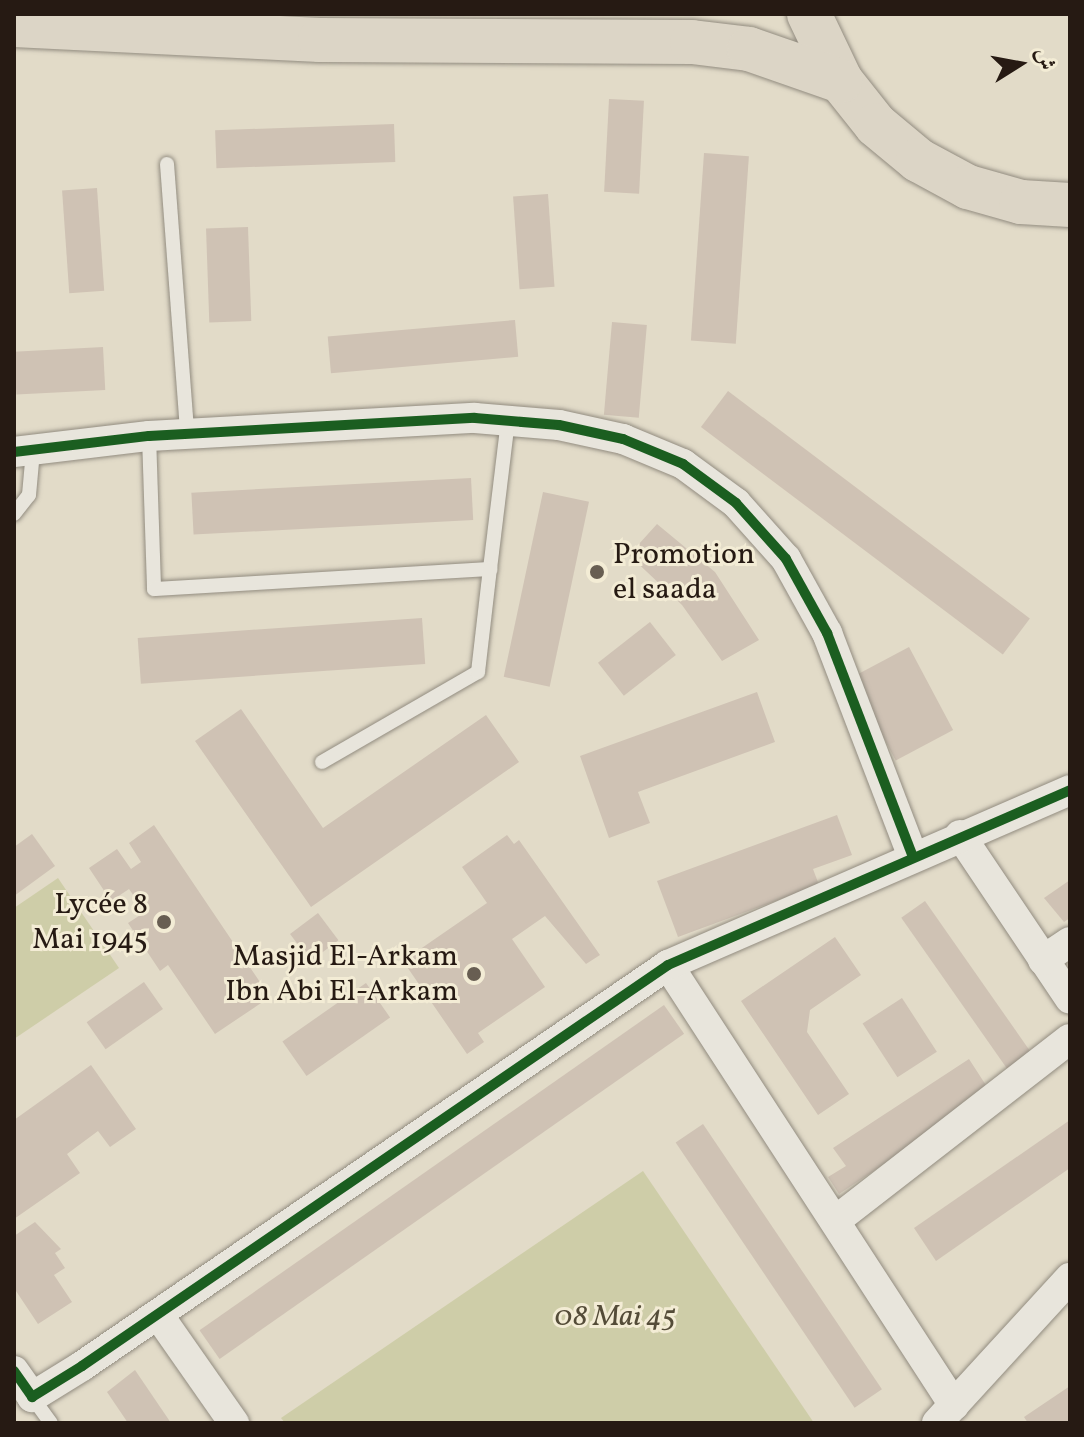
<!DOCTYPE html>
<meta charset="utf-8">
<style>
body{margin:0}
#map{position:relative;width:1084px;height:1437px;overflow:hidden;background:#e2dbc8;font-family:Vollkorn,Amiri,serif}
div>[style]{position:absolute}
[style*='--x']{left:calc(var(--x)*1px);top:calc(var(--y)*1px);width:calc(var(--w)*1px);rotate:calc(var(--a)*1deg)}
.green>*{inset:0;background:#cecda8}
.building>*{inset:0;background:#cfc2b4;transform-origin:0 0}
.roads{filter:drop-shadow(0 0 2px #928c80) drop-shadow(0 0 2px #928c80)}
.service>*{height:14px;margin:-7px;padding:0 7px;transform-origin:7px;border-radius:7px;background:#e8e5dc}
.minor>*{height:30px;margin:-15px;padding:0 15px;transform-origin:15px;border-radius:15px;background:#e8e5dc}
.primary>*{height:44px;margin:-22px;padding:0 22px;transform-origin:22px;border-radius:22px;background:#dcd5c6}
.trunk>*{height:44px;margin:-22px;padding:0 22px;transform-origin:22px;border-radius:22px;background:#dcd5c6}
.cycleway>*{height:10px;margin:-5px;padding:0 5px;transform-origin:5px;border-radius:5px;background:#1b5e20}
.dots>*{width:22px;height:22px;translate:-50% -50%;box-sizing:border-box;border:4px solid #f3ecd5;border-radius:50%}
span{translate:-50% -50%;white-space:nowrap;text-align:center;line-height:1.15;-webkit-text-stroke:6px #f3ecd5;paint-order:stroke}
.poi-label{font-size:30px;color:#261a13}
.left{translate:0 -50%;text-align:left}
.right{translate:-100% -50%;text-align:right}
.park-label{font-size:30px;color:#544c38;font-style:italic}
.frame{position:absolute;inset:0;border:16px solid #261a13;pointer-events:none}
.north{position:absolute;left:980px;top:24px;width:80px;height:80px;-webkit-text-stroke:6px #f3ecd5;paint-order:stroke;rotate:79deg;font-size:22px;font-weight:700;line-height:32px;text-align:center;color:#261a13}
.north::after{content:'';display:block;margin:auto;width:28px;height:36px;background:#261a13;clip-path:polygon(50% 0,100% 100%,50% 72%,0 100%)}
</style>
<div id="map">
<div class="green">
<i style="clip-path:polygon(58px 878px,119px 968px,14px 1039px,14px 908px)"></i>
<i style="clip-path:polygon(643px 1171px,814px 1423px,285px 1423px,281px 1418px)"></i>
</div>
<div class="building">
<i style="left:609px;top:99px;width:35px;height:93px;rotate:3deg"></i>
<i style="left:394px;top:124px;width:38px;height:179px;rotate:88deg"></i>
<i style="left:704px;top:153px;width:45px;height:188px;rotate:4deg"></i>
<i style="left:97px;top:188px;width:103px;height:35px;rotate:86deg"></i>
<i style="left:548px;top:194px;width:93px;height:35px;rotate:86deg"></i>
<i style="left:248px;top:227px;width:94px;height:42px;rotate:88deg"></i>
<i style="left:515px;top:320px;width:37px;height:188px;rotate:85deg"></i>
<i style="left:612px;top:322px;width:35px;height:93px;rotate:5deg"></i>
<i style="left:103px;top:347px;width:43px;height:89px;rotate:87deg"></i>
<i style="left:728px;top:391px;width:378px;height:45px;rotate:37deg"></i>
<i style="left:471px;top:478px;width:42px;height:280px;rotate:87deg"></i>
<i style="left:543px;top:492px;width:47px;height:189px;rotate:12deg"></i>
<i style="clip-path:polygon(657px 524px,715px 572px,759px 640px,722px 661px,682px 605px,629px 555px)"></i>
<i style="left:422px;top:618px;width:46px;height:285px;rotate:86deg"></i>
<i style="left:650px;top:622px;width:42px;height:66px;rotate:52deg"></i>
<i style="left:909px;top:647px;width:94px;height:65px;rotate:62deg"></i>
<i style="clip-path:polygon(757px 692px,775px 742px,638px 792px,650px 823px,609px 838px,580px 756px)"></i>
<i style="clip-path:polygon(241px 709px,323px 828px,486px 715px,519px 762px,311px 907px,195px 741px)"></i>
<i style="clip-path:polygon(837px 815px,852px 855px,813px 869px,819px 885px,678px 937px,657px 881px)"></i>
<i style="clip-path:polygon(154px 825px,270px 997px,215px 1034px,168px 965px,160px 971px,128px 923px,145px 912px,129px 889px,111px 901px,89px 868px,117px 849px,131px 869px,141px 862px,129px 843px)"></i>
<i style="clip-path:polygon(32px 834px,55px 866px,14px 896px,14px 847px)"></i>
<i style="clip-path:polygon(507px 835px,514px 844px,519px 840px,600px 955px,586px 964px,545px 916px,512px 939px,545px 987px,478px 1033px,484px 1042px,467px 1054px,403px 961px,487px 903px,462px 867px)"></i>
<i style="clip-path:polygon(1070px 880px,1070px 918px,1064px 922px,1044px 898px)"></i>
<i style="left:925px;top:901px;width:191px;height:29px;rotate:55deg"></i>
<i style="left:318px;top:913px;width:34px;height:35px;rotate:53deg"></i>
<i style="clip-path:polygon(835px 937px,861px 975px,810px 1010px,807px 1032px,849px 1094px,818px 1115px,741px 1001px)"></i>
<i style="left:144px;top:982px;width:33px;height:70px;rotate:55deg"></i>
<i style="left:366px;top:983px;width:42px;height:102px;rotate:55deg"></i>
<i style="left:902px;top:998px;width:64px;height:47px;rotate:57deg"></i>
<i style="left:664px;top:1005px;width:35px;height:567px;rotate:55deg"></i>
<i style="clip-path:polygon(969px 1059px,991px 1093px,839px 1194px,828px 1177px,846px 1166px,833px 1148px)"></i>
<i style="clip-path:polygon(91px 1065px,136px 1129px,110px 1147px,98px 1131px,67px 1154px,80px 1173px,14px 1219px,14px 1120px)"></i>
<i style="clip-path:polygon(1070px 1120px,1070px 1168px,936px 1261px,914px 1228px)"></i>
<i style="left:703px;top:1124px;width:320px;height:33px;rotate:56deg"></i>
<i style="clip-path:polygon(35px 1222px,61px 1249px,55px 1253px,65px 1268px,54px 1275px,72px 1302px,38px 1324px,14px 1288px,14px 1236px)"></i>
<i style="clip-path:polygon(135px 1370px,171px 1423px,128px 1423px,107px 1392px)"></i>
<i style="clip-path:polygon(1070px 1386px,1070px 1423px,1028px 1423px,1024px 1417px)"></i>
</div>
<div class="roads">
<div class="service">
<i style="--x:167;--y:164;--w:270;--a:85.7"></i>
<i style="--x:149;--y:436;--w:153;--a:88.1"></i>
<i style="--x:154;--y:589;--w:337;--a:-3.4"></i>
<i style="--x:490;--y:569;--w:149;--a:-83.1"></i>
<i style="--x:14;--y:514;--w:24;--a:-52"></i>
<i style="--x:29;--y:495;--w:44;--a:-84.8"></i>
<i style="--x:322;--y:762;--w:180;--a:-30"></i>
<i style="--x:478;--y:672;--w:104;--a:-83.4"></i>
<i style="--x:32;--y:1397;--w:32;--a:54"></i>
</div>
<div class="minor">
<i style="--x:14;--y:452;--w:136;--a:-6.8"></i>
<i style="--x:149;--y:436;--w:326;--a:-3.2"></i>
<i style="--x:475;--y:418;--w:84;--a:4.8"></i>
<i style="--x:559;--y:425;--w:66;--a:12.3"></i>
<i style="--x:623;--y:439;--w:65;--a:22.6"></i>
<i style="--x:683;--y:464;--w:66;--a:36.3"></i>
<i style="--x:736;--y:503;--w:75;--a:48.2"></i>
<i style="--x:786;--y:559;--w:85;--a:61"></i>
<i style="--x:827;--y:633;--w:238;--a:69"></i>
<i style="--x:960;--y:835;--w:197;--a:56.1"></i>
<i style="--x:1043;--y:960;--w:32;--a:-34"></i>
<i style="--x:668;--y:965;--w:525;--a:56.98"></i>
<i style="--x:835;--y:1221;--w:297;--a:-37.8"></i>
<i style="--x:159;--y:1316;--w:131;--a:55"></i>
<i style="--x:14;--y:1371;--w:32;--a:55"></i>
<i style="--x:32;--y:1397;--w:59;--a:-31.8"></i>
<i style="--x:82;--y:1366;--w:710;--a:-34.38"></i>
<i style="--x:668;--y:965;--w:438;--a:-23.5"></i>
<i style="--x:937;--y:1423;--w:197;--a:-47.5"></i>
</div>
<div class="primary">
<i style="--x:809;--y:14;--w:74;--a:64.5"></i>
<i style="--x:841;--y:81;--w:56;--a:51.5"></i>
<i style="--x:876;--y:125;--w:55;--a:39.8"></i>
<i style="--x:918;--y:160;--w:57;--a:28.4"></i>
<i style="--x:968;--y:187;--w:55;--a:15.8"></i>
<i style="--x:1021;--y:202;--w:49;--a:3.5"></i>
</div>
<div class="trunk">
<i style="--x:14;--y:25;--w:306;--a:2.8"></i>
<i style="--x:320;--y:40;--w:372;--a:0.3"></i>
<i style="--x:692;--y:42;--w:57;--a:7"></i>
<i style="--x:749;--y:49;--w:97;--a:19.2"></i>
</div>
</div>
<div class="cycleway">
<i style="--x:14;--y:452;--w:136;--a:-6.8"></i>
<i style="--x:149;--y:436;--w:326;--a:-3.2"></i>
<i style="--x:475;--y:418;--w:84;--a:4.8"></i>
<i style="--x:559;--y:425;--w:66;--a:12.3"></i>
<i style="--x:623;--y:439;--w:65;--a:22.6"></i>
<i style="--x:683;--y:464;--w:66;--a:36.3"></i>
<i style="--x:736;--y:503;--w:75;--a:48.2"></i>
<i style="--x:786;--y:559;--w:85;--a:61"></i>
<i style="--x:827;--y:633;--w:238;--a:69"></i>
<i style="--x:14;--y:1371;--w:32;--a:55"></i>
<i style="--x:32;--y:1397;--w:59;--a:-31.8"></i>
<i style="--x:82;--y:1366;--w:710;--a:-34.38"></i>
<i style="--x:668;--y:965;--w:438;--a:-23.5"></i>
</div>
<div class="dots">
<i style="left:597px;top:572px;background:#685e52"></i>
<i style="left:164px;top:922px;background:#685e52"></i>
<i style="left:474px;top:974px;background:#685e52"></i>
</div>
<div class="poi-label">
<span class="left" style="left:613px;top:572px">Promotion<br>el saada</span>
<span class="right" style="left:148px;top:922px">Lycée 8<br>Mai 1945</span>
<span class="right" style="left:458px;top:974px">Masjid El-Arkam<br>Ibn Abi El-Arkam</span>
</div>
<div class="park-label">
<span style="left:615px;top:1317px">08 Mai 45</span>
</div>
<div class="frame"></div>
<div class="north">ش</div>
</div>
